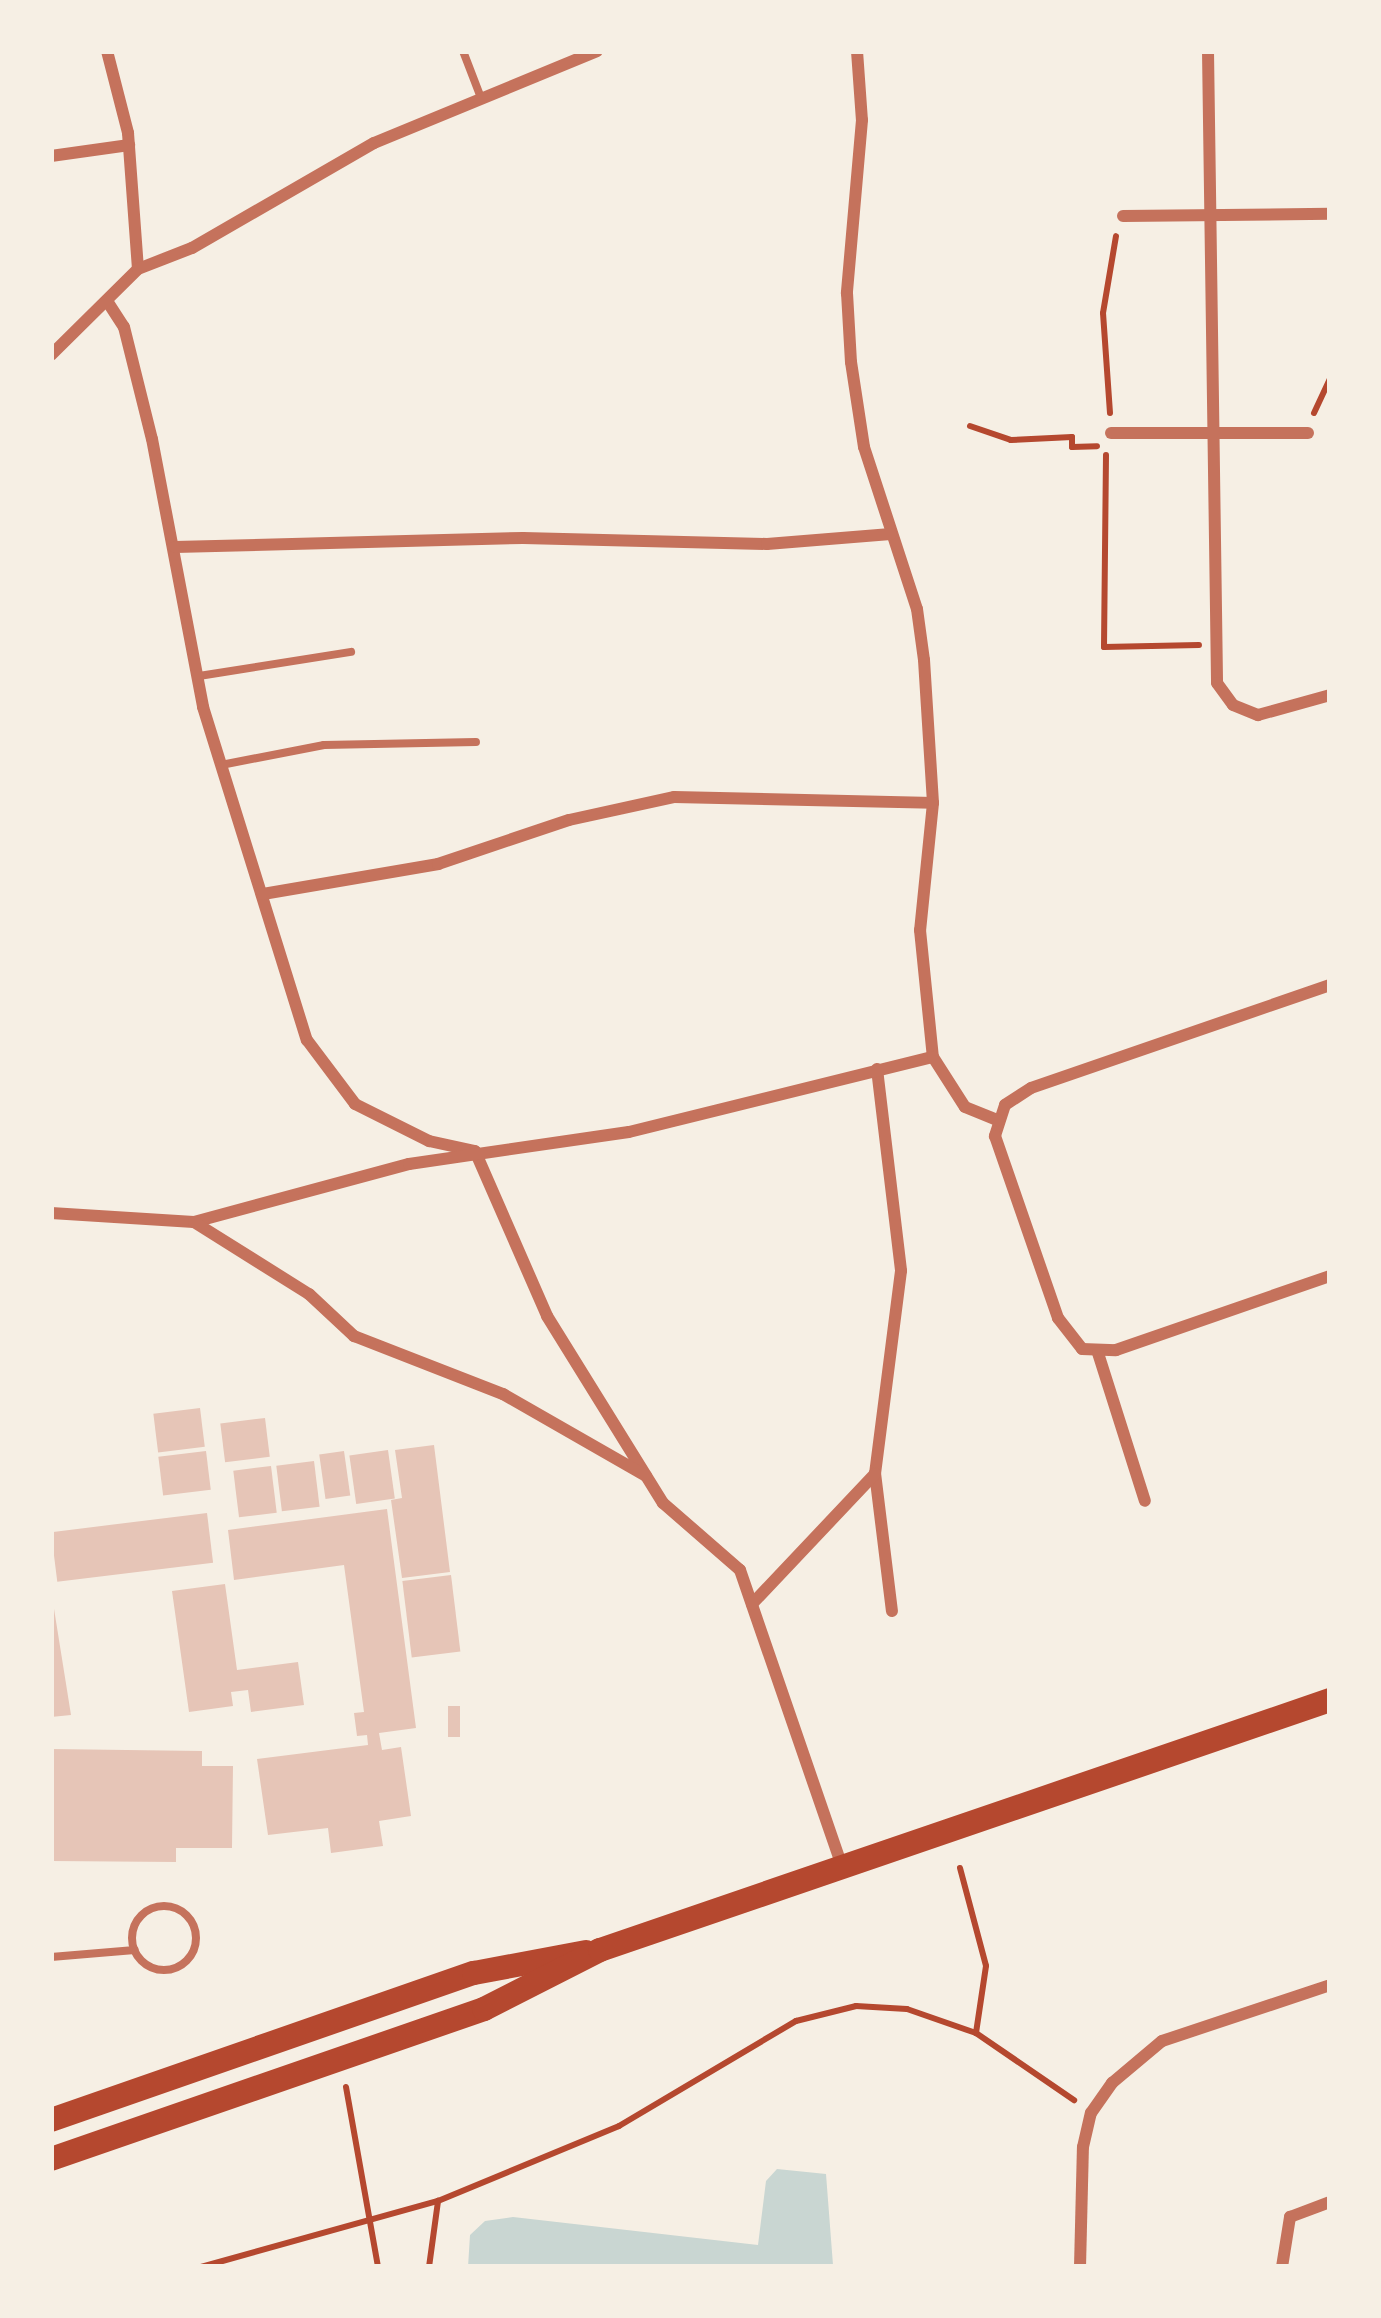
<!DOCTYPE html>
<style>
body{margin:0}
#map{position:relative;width:1381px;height:2318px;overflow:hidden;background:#f6efe4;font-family:Mulish,sans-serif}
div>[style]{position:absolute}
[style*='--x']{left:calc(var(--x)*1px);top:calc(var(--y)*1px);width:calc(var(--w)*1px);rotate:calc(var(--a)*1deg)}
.water>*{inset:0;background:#c9d6d2}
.building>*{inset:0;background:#e6c5b7;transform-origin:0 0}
.path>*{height:6px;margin:-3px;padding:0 3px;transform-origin:3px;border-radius:3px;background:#b5482f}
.service>*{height:8px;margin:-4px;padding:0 4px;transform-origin:4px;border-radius:4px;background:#c5725c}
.service>.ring{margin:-4px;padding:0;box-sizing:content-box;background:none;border:8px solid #c5725c;border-radius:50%}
.minor>*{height:12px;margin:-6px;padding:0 6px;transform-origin:6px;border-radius:6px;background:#c5725c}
.secondary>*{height:24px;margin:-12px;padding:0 12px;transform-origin:12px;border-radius:12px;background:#b5482f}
span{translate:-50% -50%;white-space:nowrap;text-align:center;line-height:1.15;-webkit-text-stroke:9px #f6efe4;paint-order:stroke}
.frame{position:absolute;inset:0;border:54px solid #f6efe4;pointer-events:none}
</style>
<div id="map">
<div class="water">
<i style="clip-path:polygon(777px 2169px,826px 2174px,833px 2265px,893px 2267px,468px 2267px,470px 2235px,485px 2221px,513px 2217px,758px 2245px,766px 2181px)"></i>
</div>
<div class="building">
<i style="left:200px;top:1408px;width:39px;height:47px;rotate:83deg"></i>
<i style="left:265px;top:1418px;width:39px;height:45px;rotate:83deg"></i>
<i style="clip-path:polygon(434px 1445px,450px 1572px,402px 1578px,391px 1500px,402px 1498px,395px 1450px)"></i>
<i style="left:388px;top:1450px;width:49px;height:39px;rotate:82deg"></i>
<i style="left:206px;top:1451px;width:39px;height:48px;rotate:83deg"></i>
<i style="left:344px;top:1451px;width:45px;height:25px;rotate:82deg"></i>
<i style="left:314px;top:1461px;width:46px;height:38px;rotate:83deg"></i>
<i style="left:271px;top:1466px;width:47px;height:38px;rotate:83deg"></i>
<i style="clip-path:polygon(387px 1509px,416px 1728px,379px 1733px,382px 1750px,401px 1747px,411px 1816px,379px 1821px,383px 1846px,331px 1853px,328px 1828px,268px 1835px,257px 1759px,368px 1745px,367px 1735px,357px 1736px,354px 1713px,364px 1712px,344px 1565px,234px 1580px,228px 1530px)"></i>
<i style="left:207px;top:1513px;width:50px;height:157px;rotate:83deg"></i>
<i style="left:451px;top:1575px;width:77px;height:49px;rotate:83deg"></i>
<i style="clip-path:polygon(225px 1584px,237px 1670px,298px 1662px,304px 1705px,251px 1712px,248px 1690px,231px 1692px,233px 1706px,189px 1712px,172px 1591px)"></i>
<i style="clip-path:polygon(51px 1590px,71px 1715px,51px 1717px)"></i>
<i style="left:448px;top:1706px;width:12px;height:31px"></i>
<i style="clip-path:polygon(51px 1749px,202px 1751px,202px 1766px,233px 1766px,232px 1848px,176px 1848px,176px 1862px,51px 1861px)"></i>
</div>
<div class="path">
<i style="--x:1110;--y:413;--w:100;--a:-94"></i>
<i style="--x:1103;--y:313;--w:78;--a:-80.4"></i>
<i style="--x:1314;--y:413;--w:38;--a:-65"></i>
<i style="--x:970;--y:426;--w:43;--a:18.9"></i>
<i style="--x:1011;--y:440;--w:61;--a:-2.8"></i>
<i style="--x:1072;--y:437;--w:10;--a:90"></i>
<i style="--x:1072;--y:447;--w:25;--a:-2"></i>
<i style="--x:1106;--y:455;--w:192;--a:90.6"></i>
<i style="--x:1104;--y:647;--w:95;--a:-1.2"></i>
<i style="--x:960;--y:1868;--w:101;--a:75.1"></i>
<i style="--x:986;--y:1966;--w:68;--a:98.5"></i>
<i style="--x:976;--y:2033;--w:119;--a:34.4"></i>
<i style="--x:346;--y:2087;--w:183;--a:79.9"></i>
<i style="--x:201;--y:2267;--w:246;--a:-15.6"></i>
<i style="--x:438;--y:2201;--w:196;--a:-22.5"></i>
<i style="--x:619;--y:2126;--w:206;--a:-30.7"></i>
<i style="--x:796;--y:2021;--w:62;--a:-14"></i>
<i style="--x:856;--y:2006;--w:51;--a:3.4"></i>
<i style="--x:907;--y:2009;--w:73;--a:19.2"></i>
<i style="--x:429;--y:2267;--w:67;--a:-82.2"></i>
</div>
<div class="service">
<i style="--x:463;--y:51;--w:50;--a:69"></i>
<i style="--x:199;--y:676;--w:154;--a:-9"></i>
<i style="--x:221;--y:765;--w:105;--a:-11"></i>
<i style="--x:324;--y:745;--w:152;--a:-1.1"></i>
<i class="ring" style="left:132px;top:1906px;width:56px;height:56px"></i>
<i style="--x:51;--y:1957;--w:84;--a:-4.8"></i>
</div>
<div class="minor">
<i style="--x:107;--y:51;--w:85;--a:75.6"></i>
<i style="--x:128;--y:133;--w:136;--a:85.8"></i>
<i style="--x:857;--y:51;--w:69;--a:85.9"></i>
<i style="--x:862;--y:120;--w:174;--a:95"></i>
<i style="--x:847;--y:293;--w:69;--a:86.7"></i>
<i style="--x:851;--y:362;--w:86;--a:81.3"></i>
<i style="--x:864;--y:447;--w:170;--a:71.9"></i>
<i style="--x:917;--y:609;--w:51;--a:82.2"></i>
<i style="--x:924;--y:660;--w:143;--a:86.4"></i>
<i style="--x:933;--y:803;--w:128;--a:95.8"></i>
<i style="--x:920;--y:930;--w:128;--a:84.2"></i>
<i style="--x:1208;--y:51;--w:632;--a:89.18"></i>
<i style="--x:1217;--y:683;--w:27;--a:54"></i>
<i style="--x:1233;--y:705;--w:27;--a:22"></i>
<i style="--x:1258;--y:715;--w:75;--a:-15.5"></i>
<i style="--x:51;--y:156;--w:79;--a:-8"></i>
<i style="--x:1123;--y:216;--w:207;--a:-0.6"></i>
<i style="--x:109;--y:304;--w:27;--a:57"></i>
<i style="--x:124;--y:327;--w:115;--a:76"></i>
<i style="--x:152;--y:439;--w:273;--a:79.2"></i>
<i style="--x:203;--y:707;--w:349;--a:72.7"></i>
<i style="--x:307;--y:1040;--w:80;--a:53.1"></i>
<i style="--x:355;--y:1104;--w:83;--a:26.6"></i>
<i style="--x:429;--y:1141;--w:47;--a:12.3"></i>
<i style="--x:475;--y:1151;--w:180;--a:66.4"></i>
<i style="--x:547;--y:1316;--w:220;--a:58.2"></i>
<i style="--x:663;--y:1503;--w:102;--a:41"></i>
<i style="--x:740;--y:1570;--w:314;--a:71"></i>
<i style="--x:51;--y:355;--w:122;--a:-44.7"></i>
<i style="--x:138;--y:269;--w:58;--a:-21.3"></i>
<i style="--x:192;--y:248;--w:210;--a:-30"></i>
<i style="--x:374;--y:143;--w:241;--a:-22.4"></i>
<i style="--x:1111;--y:433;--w:197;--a:0"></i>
<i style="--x:175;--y:547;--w:348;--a:-1.5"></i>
<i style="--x:523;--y:538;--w:244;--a:1.4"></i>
<i style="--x:767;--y:544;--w:124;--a:-4.6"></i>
<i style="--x:263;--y:894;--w:178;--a:-9.7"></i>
<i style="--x:438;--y:864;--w:138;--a:-18.6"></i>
<i style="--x:569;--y:820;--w:107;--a:-12.4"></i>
<i style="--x:674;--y:797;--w:259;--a:1.3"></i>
<i style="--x:1330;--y:985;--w:316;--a:161"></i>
<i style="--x:1031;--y:1088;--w:31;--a:147"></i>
<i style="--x:1005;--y:1105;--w:33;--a:108"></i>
<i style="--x:995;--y:1136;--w:193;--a:70.9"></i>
<i style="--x:1058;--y:1318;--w:39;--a:52"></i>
<i style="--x:1082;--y:1349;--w:34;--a:2"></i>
<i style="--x:1116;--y:1350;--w:226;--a:-19.1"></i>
<i style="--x:877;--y:1069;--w:203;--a:83.2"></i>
<i style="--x:901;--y:1271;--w:204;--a:97.3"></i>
<i style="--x:875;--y:1473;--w:139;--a:83"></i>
<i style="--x:51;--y:1213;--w:143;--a:3.6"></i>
<i style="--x:194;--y:1222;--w:223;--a:-15.1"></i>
<i style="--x:409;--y:1164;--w:222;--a:-8.3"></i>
<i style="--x:629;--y:1132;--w:313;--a:-13.9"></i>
<i style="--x:933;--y:1057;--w:59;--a:57.4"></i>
<i style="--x:965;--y:1107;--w:35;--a:22"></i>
<i style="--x:194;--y:1222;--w:136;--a:32.1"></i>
<i style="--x:309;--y:1294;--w:62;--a:43"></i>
<i style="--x:354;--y:1336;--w:160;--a:21.3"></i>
<i style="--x:503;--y:1394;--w:165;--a:29.8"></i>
<i style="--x:1098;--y:1353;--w:155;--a:72.4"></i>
<i style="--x:752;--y:1604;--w:179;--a:-46.6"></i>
<i style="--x:1080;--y:2267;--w:120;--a:-88.6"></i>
<i style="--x:1083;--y:2147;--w:35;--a:-77"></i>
<i style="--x:1091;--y:2113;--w:37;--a:-55"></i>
<i style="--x:1112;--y:2083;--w:65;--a:-40"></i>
<i style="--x:1162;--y:2041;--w:177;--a:-18.4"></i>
<i style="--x:1282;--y:2267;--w:51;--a:-80.9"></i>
<i style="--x:1290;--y:2217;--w:43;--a:-20.6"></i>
</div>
<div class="secondary">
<i style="--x:51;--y:2120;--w:448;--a:-19.2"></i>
<i style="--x:474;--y:1973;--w:114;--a:-10.6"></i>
<i style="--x:51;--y:2159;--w:458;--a:-19.1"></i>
<i style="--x:484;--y:2009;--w:130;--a:-27"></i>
<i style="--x:600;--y:1950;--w:772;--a:-18.9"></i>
</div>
<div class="frame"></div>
</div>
